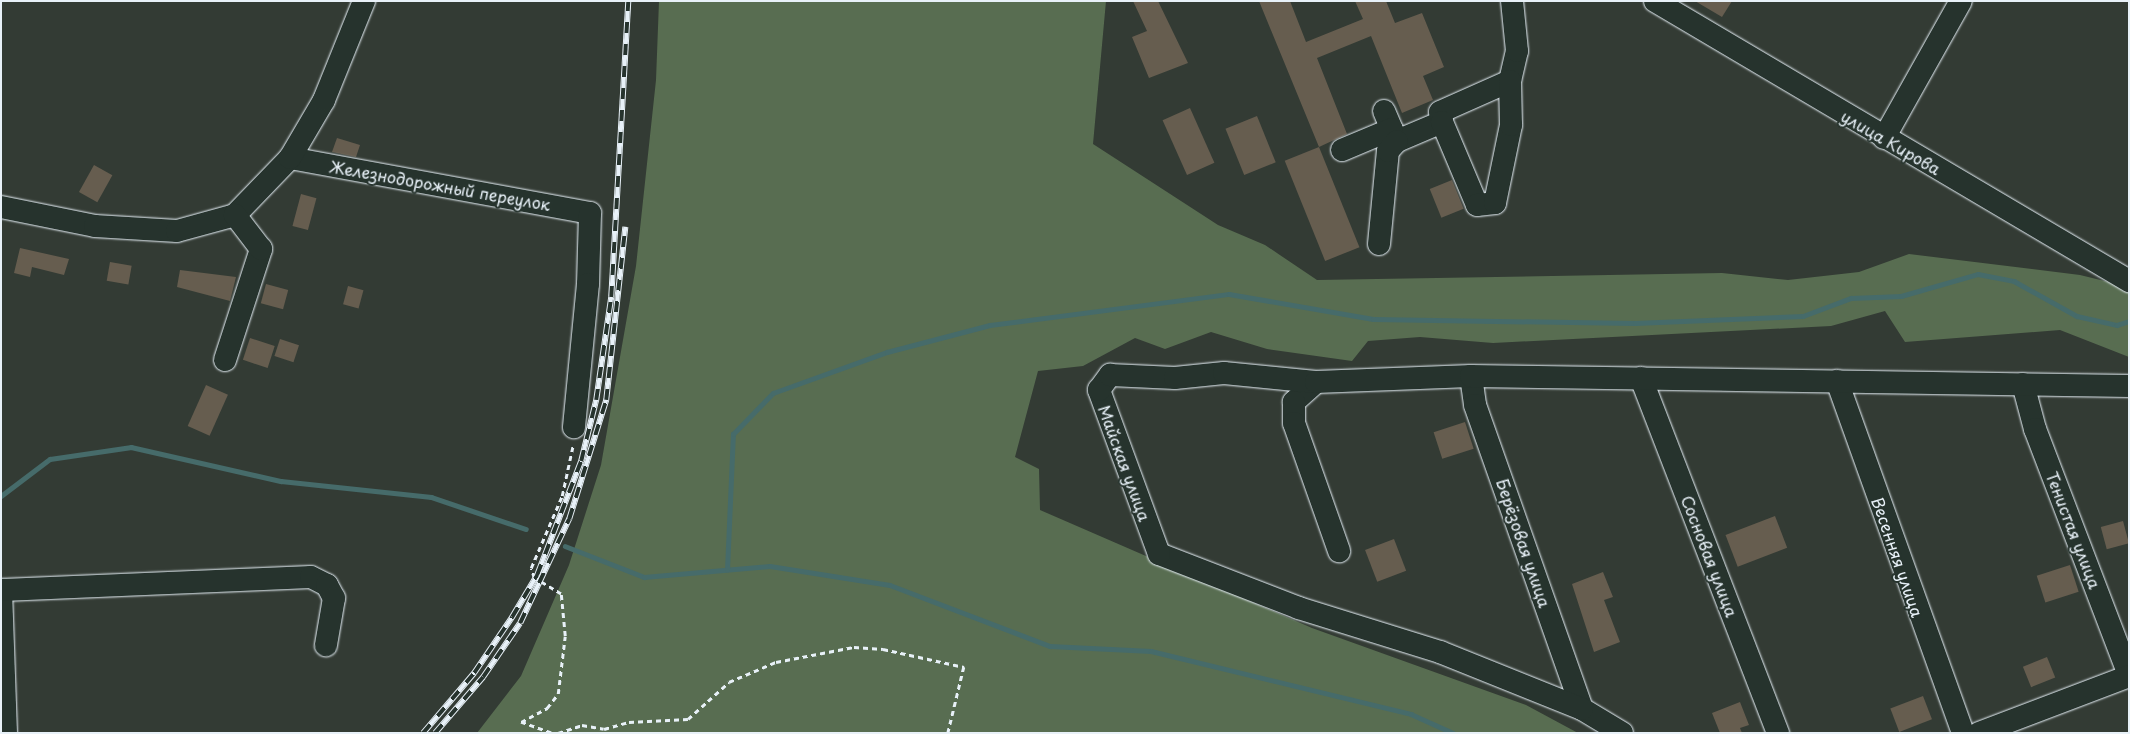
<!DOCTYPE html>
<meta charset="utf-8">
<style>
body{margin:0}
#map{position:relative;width:2130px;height:734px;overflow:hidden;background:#333b34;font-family:"Playpen Sans",sans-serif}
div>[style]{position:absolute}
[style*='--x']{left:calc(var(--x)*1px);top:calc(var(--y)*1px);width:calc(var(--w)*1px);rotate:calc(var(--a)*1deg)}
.green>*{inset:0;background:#586d51}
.stream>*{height:4.5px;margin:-2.25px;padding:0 2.25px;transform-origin:2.25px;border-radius:2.25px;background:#466b6a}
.building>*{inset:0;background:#665d4f;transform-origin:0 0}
.path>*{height:2.5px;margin-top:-1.25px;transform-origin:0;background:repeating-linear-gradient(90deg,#e8f1f8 0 5px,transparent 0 9px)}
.roads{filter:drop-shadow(0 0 1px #e8f1f8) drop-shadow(0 0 1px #e8f1f8)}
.minor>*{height:22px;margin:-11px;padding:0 11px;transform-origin:11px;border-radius:11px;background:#26332d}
.rail>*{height:5.5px;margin-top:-2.75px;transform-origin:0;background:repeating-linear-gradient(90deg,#26332d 0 11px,#e8f1f8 0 22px);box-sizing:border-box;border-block:1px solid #e8f1f8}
span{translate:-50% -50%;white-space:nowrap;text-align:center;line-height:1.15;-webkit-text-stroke:4px #26332d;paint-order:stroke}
.street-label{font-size:16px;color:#e8f1f8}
.frame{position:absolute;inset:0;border:2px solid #e8f1f8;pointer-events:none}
</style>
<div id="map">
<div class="green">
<i style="clip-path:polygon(659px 1px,1106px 1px,1093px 144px,1218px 225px,1265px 245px,1317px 280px,1722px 273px,1788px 280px,1859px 272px,1909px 254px,2080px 275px,2129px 287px,2129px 357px,2060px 330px,1905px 342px,1885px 311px,1831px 326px,1493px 343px,1420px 337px,1368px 341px,1352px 361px,1267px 349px,1211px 332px,1165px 349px,1135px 338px,1083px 366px,1038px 371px,1015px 457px,1039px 469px,1040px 510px,1312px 628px,1526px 705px,1578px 733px,477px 733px,521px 676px,569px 565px,601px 465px,636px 266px,656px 80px)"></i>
</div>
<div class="stream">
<i style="--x:1;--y:496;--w:61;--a:-37.1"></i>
<i style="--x:50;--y:459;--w:82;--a:-8.4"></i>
<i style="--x:131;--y:447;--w:154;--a:12.8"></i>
<i style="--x:281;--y:481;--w:151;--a:6.1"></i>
<i style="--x:431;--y:497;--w:100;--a:18.6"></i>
<i style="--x:565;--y:546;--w:85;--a:21.4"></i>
<i style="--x:644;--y:577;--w:126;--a:-5"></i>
<i style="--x:770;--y:566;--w:121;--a:9"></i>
<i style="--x:890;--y:585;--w:171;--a:20.9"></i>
<i style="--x:1050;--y:646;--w:101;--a:2.8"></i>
<i style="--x:1151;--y:651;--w:268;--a:13.6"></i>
<i style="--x:1411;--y:714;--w:46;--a:24.3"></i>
<i style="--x:727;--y:570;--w:136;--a:-87.5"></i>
<i style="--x:733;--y:434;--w:57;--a:-45.7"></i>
<i style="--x:773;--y:393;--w:121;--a:-19.8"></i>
<i style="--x:887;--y:352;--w:106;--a:-14.7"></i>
<i style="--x:990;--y:325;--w:241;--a:-7.4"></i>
<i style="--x:1229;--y:294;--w:146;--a:9.8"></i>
<i style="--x:1373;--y:319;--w:262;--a:0.9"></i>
<i style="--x:1635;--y:323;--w:168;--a:-2.4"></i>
<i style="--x:1803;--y:316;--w:51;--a:-20.6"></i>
<i style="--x:1851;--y:298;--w:50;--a:-2.3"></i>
<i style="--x:1901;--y:296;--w:80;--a:-15.9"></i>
<i style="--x:1978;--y:274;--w:37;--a:11"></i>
<i style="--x:2014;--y:281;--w:72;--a:29.1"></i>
<i style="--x:2077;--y:316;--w:41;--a:12.7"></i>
<i style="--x:2117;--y:325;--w:13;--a:-18"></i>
</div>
<div class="building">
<i style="clip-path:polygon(1133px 1px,1158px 1px,1188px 63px,1149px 78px,1132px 37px,1147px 31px)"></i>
<i style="clip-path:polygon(1259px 1px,1290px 1px,1306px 42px,1363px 19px,1355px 1px,1386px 1px,1395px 23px,1422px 13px,1444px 67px,1423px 76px,1433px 100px,1402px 113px,1371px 36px,1317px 58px,1347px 134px,1319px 147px)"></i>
<i style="clip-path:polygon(1695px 1px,1732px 1px,1722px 17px)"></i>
<i style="left:1190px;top:108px;width:60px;height:30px;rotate:66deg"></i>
<i style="left:1257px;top:116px;width:50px;height:34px;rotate:68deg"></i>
<i style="clip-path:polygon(337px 138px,360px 145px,356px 157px,332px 152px)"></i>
<i style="left:1319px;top:147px;width:108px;height:37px;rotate:68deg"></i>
<i style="left:94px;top:165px;width:21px;height:31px;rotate:29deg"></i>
<i style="left:1452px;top:180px;width:31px;height:24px;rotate:68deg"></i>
<i style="left:301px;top:194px;width:16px;height:33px;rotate:15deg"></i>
<i style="clip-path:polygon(20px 248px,69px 259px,64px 275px,32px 267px,30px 277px,14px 273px)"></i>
<i style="left:110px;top:262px;width:22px;height:19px;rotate:10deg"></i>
<i style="clip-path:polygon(180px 270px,236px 277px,230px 301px,177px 287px)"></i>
<i style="left:266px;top:284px;width:23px;height:20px;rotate:15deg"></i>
<i style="left:348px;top:286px;width:16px;height:19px;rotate:15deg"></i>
<i style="left:250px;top:338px;width:26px;height:23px;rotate:18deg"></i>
<i style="left:280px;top:339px;width:20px;height:18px;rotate:18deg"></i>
<i style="left:206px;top:385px;width:24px;height:45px;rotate:24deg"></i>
<i style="left:1465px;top:422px;width:28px;height:33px;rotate:72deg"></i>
<i style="left:1775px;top:516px;width:34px;height:53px;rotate:69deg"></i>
<i style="left:2123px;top:521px;width:23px;height:23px;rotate:75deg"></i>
<i style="left:1394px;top:539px;width:34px;height:31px;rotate:69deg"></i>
<i style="left:2070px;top:565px;width:28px;height:35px;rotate:72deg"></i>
<i style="clip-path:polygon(1603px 572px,1613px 597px,1604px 600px,1620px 642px,1594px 652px,1572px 584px)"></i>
<i style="left:2047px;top:657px;width:22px;height:26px;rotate:68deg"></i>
<i style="left:1923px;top:696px;width:25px;height:35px;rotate:69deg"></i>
<i style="clip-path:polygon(1740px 702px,1749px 725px,1740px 728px,1742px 733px,1720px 733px,1712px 713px)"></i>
</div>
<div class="path">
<i style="--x:551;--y:733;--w:32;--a:-160"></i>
<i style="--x:521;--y:722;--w:30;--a:-28"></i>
<i style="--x:547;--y:708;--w:18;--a:-52"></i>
<i style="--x:558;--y:694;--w:58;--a:-83.1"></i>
<i style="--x:565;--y:636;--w:42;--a:-95.4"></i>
<i style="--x:561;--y:594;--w:31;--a:-149"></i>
<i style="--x:534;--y:578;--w:10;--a:-107"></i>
<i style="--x:531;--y:568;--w:78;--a:-66.7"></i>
<i style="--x:562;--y:496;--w:52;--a:-77.8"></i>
<i style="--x:558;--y:733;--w:25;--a:-18"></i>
<i style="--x:582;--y:725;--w:22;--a:10"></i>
<i style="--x:604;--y:729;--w:26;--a:-16"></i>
<i style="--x:629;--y:722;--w:59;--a:-2.9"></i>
<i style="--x:688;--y:719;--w:55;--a:-42.1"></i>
<i style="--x:729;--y:682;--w:51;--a:-23.1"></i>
<i style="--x:776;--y:662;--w:79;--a:-10.9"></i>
<i style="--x:854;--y:647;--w:29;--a:4"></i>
<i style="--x:883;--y:649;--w:83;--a:12.5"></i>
<i style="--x:964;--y:667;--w:68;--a:103.6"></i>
</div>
<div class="roads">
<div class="minor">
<i style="--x:1655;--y:1;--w:551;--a:30.57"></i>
<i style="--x:1384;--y:111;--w:33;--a:67"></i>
<i style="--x:1397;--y:141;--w:49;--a:-22.9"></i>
<i style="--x:1442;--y:122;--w:10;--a:-101"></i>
<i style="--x:1440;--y:112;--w:77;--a:-23.9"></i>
<i style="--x:1510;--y:81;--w:31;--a:-77"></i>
<i style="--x:1517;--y:51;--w:50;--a:-95.7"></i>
<i style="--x:1442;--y:122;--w:90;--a:67.1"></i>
<i style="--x:1477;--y:205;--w:18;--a:-6"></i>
<i style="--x:1495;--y:203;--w:80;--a:-78.4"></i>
<i style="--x:1511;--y:125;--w:44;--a:-91.3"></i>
<i style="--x:1884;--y:138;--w:157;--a:-60.7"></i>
<i style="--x:1342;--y:150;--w:54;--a:-22.8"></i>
<i style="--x:290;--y:158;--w:305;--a:10.4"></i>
<i style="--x:590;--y:213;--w:71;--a:91.6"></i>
<i style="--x:588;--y:284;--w:144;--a:95.6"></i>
<i style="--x:1;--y:207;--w:96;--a:11.4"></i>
<i style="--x:95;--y:226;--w:82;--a:3.5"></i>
<i style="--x:177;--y:231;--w:60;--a:-15.4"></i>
<i style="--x:235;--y:215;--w:79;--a:-46"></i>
<i style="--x:290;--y:158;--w:67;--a:-59.6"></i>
<i style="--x:324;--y:100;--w:107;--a:-68"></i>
<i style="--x:1379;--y:244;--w:93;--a:-84.5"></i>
<i style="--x:1388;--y:151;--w:13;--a:-48"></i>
<i style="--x:225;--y:360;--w:117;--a:-72"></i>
<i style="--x:261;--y:249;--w:43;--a:-127.4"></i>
<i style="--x:1471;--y:376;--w:29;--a:82"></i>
<i style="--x:1475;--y:405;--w:322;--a:70.6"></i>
<i style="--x:1641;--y:378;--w:381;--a:68.9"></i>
<i style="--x:1837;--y:381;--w:374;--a:70.3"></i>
<i style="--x:1316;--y:382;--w:30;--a:138"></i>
<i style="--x:1294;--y:402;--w:21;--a:90"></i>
<i style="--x:1294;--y:423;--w:136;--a:70.6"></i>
<i style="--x:2023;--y:384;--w:47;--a:75.1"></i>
<i style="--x:2035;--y:429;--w:263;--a:69.1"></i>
<i style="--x:1;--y:590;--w:143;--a:88"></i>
<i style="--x:3;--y:590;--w:308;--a:-2.4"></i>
<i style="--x:311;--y:577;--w:18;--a:27"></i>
<i style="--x:327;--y:585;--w:15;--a:62"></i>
<i style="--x:334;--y:598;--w:48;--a:99.7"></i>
<i style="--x:1622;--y:733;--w:47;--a:-149"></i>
<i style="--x:1582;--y:709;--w:153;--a:-158.1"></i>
<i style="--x:1440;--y:652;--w:148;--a:-162.7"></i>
<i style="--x:1299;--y:608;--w:150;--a:-158.9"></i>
<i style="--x:1159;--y:554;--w:175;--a:-110.1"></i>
<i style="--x:1099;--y:390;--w:19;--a:-54"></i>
<i style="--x:1110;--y:375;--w:65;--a:2.6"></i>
<i style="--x:1175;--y:378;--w:49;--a:-5.8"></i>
<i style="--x:1224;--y:373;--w:92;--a:5.6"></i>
<i style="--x:1316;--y:382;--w:155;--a:-2.2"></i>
<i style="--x:1471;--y:376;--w:658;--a:0.87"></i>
<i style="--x:1979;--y:733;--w:160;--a:-20.8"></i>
</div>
</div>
<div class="rail">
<i style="--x:423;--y:733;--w:79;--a:-49.6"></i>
<i style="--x:474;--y:673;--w:68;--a:-55.8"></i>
<i style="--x:512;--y:617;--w:49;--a:-59.2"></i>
<i style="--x:537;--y:575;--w:122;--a:-68.9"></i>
<i style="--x:581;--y:461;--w:63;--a:-76.2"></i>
<i style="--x:596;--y:400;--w:104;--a:-81.7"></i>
<i style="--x:611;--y:297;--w:296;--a:-86.7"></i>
<i style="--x:435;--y:733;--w:74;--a:-49.4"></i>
<i style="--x:483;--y:677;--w:65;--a:-55.6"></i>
<i style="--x:520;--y:623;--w:115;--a:-64.8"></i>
<i style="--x:569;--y:519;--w:125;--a:-72.7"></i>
<i style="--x:606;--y:400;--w:174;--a:-83.7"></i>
</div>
<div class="street-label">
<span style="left:1891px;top:142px;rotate:30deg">улица Кирова</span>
<span style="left:440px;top:185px;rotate:10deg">Железнодорожный переулок</span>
<span style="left:1125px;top:463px;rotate:70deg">Майская улица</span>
<span style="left:2074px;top:530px;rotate:69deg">Тенистая улица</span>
<span style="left:1524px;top:543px;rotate:71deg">Берёзовая улица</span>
<span style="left:1710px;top:556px;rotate:69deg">Сосновая улица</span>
<span style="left:1898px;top:557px;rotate:71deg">Весенняя улица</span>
</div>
<div class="frame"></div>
</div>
